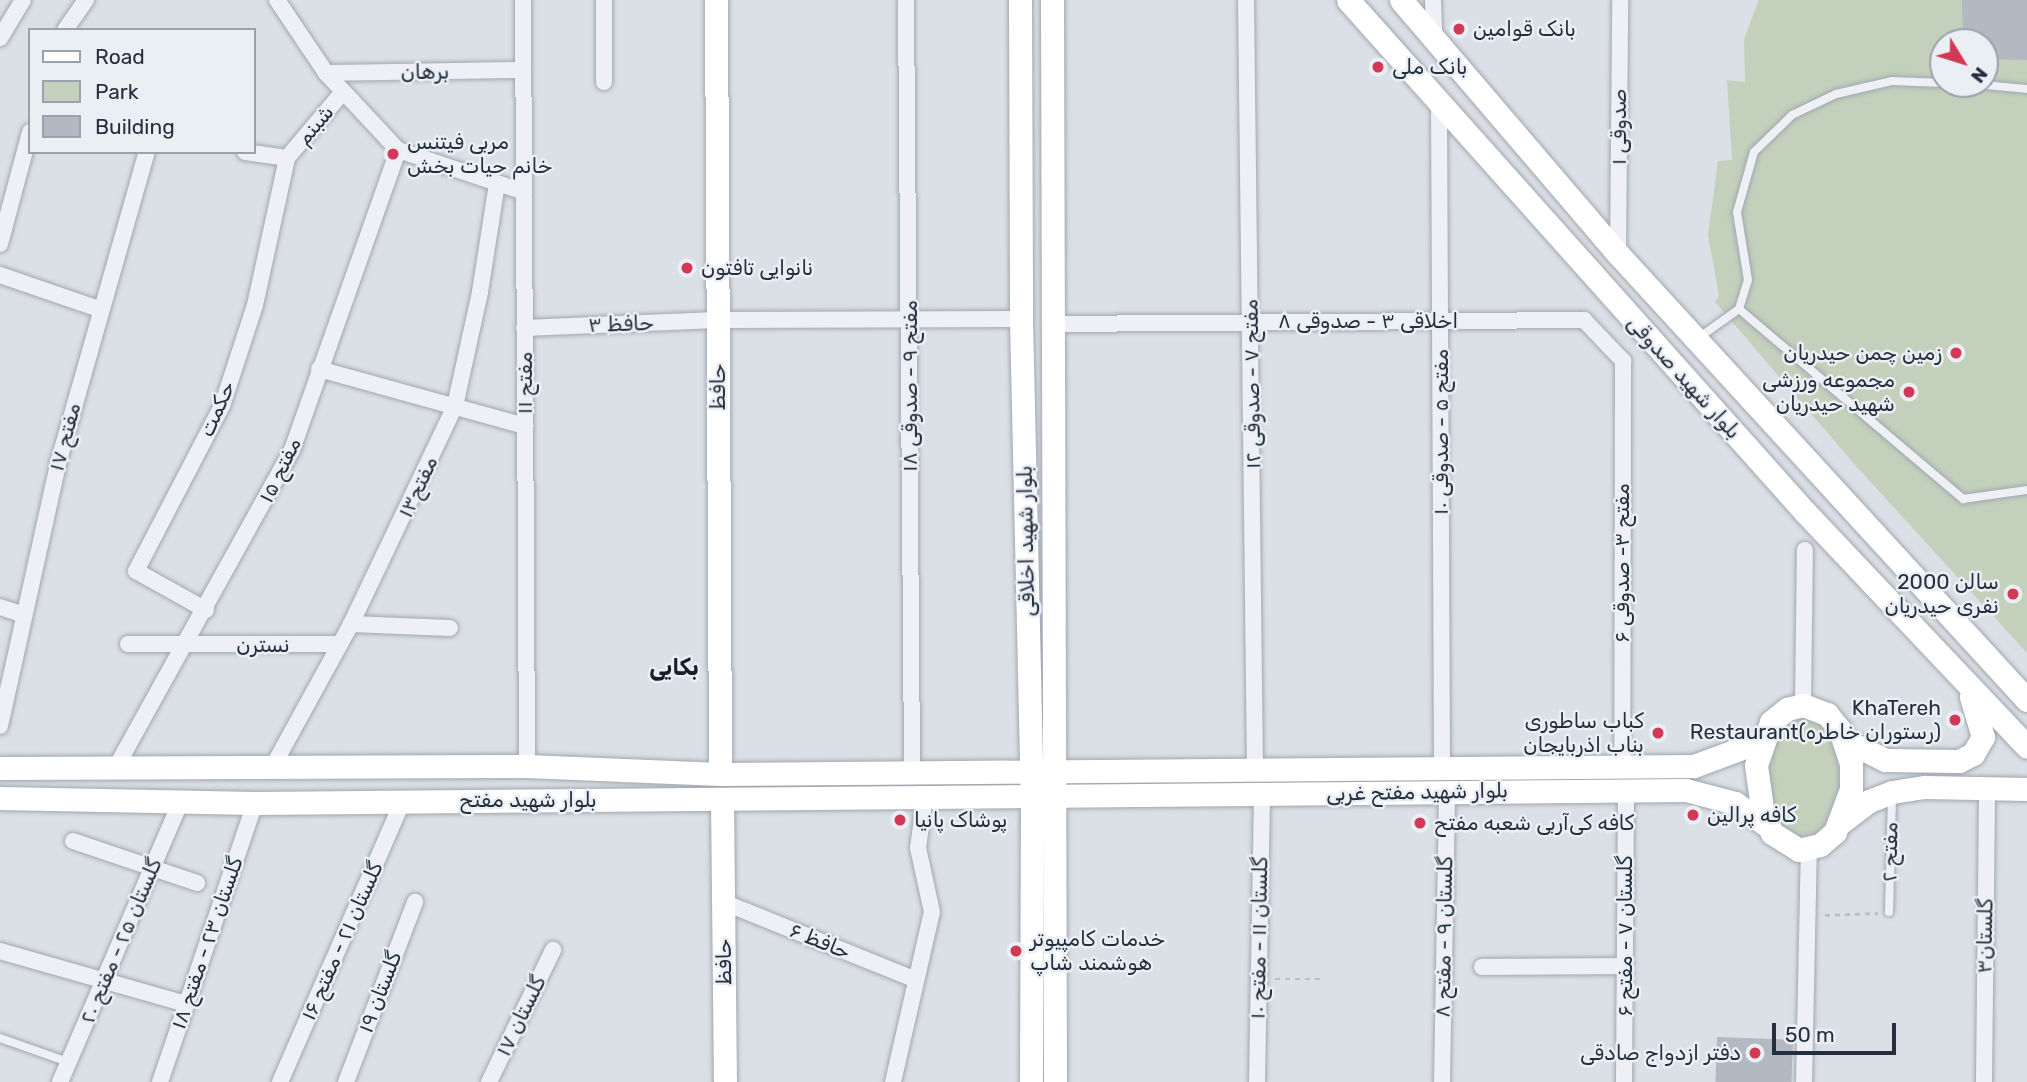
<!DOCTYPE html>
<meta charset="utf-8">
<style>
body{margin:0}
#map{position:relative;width:2027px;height:1082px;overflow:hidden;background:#dbe0e6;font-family:Rubik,"Noto Sans Arabic",sans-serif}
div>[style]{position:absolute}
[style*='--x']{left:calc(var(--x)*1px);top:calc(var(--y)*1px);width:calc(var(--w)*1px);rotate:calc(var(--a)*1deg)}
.green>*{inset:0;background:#c2d0bc}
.building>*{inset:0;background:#b2b9c3;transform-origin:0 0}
.path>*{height:2.5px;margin-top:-1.25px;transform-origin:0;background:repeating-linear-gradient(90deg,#babec5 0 5px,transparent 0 10px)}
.roads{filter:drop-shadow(0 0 2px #a1a7b0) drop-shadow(0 0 2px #a1a7b0)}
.lane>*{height:8px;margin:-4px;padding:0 4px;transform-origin:4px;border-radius:4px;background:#eef0f5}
.street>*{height:16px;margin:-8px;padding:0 8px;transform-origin:8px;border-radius:8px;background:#eef0f5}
.secondary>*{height:23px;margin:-11.5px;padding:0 11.5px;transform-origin:11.5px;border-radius:11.5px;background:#fff}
.dots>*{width:19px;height:19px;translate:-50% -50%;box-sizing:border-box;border:4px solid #eaeff4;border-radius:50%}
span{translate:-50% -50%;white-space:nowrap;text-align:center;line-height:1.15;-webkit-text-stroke:5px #eaeff4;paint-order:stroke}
.poi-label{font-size:21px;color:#252e3d}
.left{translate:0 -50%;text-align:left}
.right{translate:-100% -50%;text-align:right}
.street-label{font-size:21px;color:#252e3d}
.neighbourhood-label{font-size:23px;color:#171f2d;font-weight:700}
.legend{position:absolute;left:28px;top:28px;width:228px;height:126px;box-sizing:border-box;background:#eaeff4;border:2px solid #9ba2ab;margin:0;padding:9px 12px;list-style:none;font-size:21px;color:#252e3d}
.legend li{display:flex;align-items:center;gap:14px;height:35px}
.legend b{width:35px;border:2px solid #9ba2ab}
.north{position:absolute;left:1929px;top:28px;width:70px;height:70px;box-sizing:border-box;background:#eaeff4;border:2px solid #9ba2ab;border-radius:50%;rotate:128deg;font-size:19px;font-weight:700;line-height:28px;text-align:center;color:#252e3d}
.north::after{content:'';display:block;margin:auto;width:24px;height:32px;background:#d23956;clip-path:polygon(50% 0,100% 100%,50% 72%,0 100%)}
.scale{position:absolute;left:1772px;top:1023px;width:124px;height:32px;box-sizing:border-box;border:4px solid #252e3d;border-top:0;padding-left:9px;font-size:21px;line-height:24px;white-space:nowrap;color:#252e3d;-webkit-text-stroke:5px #eaeff4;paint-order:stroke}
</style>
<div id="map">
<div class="green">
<i style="clip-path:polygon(evenodd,1759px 0,2027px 0,2027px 653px,1856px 466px,1715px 302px,1719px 296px,1708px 235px,1718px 161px,1732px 160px,1727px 80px,1745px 82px,1744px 39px,1759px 0,1943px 42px,1985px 42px,1985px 84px,1943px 84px,1943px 42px)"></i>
<i style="clip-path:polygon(1791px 714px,1828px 723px,1844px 769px,1836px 817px,1808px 843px,1783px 834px,1766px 801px,1768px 742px)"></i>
</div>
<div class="building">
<i style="clip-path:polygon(1962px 0,2027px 0,2027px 60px,1985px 59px,1985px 42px,1963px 42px)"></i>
<i style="left:1717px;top:1037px;width:76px;height:45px;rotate:2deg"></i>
</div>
<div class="path">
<i style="--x:1825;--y:915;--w:53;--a:-2.2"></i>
<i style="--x:1275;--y:979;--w:46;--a:0"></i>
</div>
<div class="roads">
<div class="lane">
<i style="--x:1975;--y:84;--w:52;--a:5.5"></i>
<i style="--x:1739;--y:309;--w:294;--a:40.3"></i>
<i style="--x:1963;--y:499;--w:65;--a:-8"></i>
<i style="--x:1697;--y:339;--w:52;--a:-35.5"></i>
<i style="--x:1739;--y:309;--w:30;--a:-73"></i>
<i style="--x:1748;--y:280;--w:69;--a:-99.2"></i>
<i style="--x:1737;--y:212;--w:62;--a:-74.2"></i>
<i style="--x:1754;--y:152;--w:53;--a:-44.2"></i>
<i style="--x:1792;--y:115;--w:49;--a:-25.5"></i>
<i style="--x:1836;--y:94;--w:57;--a:-13.1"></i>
<i style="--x:1892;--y:81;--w:51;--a:2.2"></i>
<i style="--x:1889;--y:912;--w:117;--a:-88.5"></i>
<i style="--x:0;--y:1038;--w:72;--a:19.4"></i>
</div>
<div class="street">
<i style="--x:277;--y:0;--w:88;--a:56.1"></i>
<i style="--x:326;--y:73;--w:105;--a:46.9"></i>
<i style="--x:398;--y:150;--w:133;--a:18.4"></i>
<i style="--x:523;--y:0;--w:766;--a:89.7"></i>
<i style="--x:906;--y:0;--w:771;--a:89.55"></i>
<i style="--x:1246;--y:0;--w:769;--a:89.33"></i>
<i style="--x:1433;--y:0;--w:37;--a:88"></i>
<i style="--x:65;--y:30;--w:37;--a:-55"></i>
<i style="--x:0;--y:38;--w:44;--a:-58.8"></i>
<i style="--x:326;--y:73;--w:197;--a:-0.9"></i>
<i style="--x:604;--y:82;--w:82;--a:-90"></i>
<i style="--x:1439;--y:99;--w:667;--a:89.74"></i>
<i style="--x:245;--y:152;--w:42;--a:8.1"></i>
<i style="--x:287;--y:158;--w:85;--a:-49.8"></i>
<i style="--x:0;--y:244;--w:116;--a:-75"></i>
<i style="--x:1618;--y:254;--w:254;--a:-89.5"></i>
<i style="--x:0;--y:275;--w:105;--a:19"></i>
<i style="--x:1052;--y:324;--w:532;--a:-0.43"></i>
<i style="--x:1584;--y:320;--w:57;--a:46.4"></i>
<i style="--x:1623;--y:361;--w:404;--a:90.1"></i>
<i style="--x:524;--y:328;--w:193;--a:-2.4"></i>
<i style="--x:717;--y:320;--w:304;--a:-0.2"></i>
<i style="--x:319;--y:369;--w:214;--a:15.5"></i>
<i style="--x:0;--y:607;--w:23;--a:18"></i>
<i style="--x:206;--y:610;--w:80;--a:-150.9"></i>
<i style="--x:136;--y:571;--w:186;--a:-62.5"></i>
<i style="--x:222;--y:406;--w:106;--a:-71.9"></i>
<i style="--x:255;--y:305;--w:150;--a:-77.7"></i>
<i style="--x:351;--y:624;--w:99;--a:2.3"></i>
<i style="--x:128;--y:644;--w:212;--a:0"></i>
<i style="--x:1803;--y:705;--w:155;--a:-89.3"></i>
<i style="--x:0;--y:726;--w:272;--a:-77.5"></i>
<i style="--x:59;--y:460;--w:320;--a:-74.1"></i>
<i style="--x:273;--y:766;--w:162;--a:-61.2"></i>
<i style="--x:351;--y:624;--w:242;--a:-64.5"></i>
<i style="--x:455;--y:406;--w:117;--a:-77.6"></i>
<i style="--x:480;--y:292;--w:109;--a:-81.1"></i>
<i style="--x:115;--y:769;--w:365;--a:-61"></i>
<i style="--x:292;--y:450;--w:318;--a:-70.5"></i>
<i style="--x:73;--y:841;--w:131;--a:18.7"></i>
<i style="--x:723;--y:902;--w:208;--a:22"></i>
<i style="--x:0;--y:951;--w:193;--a:15.9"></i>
<i style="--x:1482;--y:967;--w:143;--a:-0.4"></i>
<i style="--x:60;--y:1082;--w:306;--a:-66.7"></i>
<i style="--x:160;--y:1082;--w:295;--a:-71.2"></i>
<i style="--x:280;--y:1082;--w:307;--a:-66.4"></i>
<i style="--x:346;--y:1082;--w:193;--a:-69"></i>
<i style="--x:489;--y:1082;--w:147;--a:-64.1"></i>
<i style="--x:893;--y:1082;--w:174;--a:-77.1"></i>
<i style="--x:932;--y:912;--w:66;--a:-102.3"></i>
<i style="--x:918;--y:848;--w:52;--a:-82.3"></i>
<i style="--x:1257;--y:1082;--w:289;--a:-89"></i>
<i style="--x:1442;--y:1082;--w:291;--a:-89"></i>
<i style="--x:1624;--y:1082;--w:292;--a:-89.6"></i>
<i style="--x:1804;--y:1082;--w:234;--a:-88.8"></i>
<i style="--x:1984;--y:1082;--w:293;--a:-89.4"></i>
</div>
<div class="secondary">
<i style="--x:716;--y:0;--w:774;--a:89.7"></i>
<i style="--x:1020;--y:0;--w:319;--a:89.8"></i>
<i style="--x:1021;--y:319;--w:476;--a:88.7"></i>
<i style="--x:1032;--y:795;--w:287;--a:90.2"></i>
<i style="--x:1052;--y:0;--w:1082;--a:89.84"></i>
<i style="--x:1348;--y:0;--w:686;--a:48.25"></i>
<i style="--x:1805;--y:512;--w:323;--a:46.6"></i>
<i style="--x:1401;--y:0;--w:334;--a:49.5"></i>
<i style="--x:1618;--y:254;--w:605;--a:47.48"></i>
<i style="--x:1803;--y:705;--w:26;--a:21"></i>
<i style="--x:1827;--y:714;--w:21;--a:51"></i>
<i style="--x:1840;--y:730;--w:36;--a:72"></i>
<i style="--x:1851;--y:764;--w:25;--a:90"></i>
<i style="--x:1851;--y:789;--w:46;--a:110.4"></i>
<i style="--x:1835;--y:832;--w:20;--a:139"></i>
<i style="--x:1820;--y:845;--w:22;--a:167"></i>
<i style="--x:1799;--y:850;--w:32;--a:-148"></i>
<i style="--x:1772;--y:833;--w:20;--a:-117"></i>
<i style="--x:1763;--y:815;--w:50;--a:-98"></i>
<i style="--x:1756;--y:765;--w:46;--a:-70.8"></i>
<i style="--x:1771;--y:722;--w:21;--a:-39"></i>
<i style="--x:1787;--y:709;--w:16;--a:-14"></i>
<i style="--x:1845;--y:740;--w:45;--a:26.6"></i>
<i style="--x:1885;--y:760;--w:74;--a:0.8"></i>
<i style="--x:1959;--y:761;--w:16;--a:-27"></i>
<i style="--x:1973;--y:754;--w:20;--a:-60"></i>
<i style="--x:1983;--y:737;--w:42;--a:-106.7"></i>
<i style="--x:0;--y:768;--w:527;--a:-0.22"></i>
<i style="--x:527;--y:766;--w:193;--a:2.4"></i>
<i style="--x:720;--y:774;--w:974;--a:-0.47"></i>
<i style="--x:1694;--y:766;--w:72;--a:-20.5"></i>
<i style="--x:0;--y:798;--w:255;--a:1.1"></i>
<i style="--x:255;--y:803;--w:1431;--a:-0.52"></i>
<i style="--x:1686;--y:790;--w:51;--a:14.9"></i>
<i style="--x:1735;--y:803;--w:42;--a:35.2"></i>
<i style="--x:722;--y:799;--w:283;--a:89.4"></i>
<i style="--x:1840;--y:823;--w:36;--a:-37"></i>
<i style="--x:1869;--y:801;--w:25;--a:-21"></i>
<i style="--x:1892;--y:792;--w:33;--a:-9"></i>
<i style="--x:1925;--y:787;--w:102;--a:1.1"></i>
</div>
</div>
<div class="dots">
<i style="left:1459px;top:29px;background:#d23956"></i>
<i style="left:1378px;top:67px;background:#d23956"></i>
<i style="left:393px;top:154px;background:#d23956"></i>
<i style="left:687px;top:268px;background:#d23956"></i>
<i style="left:1956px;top:353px;background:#d23956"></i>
<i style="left:1909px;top:392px;background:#d23956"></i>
<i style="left:2013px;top:594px;background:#d23956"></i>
<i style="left:1955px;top:720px;background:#d23956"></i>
<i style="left:1658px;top:733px;background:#d23956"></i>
<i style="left:1693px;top:815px;background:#d23956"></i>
<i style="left:900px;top:820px;background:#d23956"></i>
<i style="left:1420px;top:823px;background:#d23956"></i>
<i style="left:1016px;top:951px;background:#d23956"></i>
<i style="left:1755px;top:1053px;background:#d23956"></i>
</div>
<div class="poi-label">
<span class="left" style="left:1473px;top:29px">بانک قوامین</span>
<span class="left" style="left:1392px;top:67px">بانک ملی</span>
<span class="left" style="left:407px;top:154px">مربی فیتنس<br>خانم حیات بخش</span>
<span class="left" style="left:701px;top:268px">نانوایی تافتون</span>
<span class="right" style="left:1942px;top:353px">زمین چمن حیدریان</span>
<span class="right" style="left:1895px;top:392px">مجموعه ورزشی<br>شهید حیدریان</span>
<span class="right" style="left:1999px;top:594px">سالن 2000<br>نفری حیدریان</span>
<span class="right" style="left:1941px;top:720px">KhaTereh<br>Restaurant(رستوران خاطره)</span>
<span class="right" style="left:1644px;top:733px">کباب ساطوری<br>بناب اذربایجان</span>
<span class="left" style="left:1707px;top:815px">کافه پرالین</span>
<span class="left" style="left:914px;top:820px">پوشاک پانیا</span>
<span class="left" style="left:1434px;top:823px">کافه کی‌آربی شعبه مفتح</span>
<span class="left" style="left:1030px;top:951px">خدمات کامپیوتر<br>هوشمند شاپ</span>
<span class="right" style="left:1741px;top:1053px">دفتر ازدواج صادقی</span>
</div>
<div class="street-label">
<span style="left:425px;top:72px;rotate:-1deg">برهان</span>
<span style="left:315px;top:125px;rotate:-50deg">شبنم</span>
<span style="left:1619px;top:127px;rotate:-90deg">صدوقی ۱</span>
<span style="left:1368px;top:321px">اخلاقی ۳ - صدوقی ۸</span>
<span style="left:621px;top:324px;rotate:-2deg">حافظ ۳</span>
<span style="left:1684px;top:377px;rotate:48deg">بلوار شهید صدوقی</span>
<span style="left:525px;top:383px;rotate:-90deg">مفتح ۱۱</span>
<span style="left:1252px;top:384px;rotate:-91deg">مفتح ۷ - صدوقی ۱۲</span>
<span style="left:910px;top:386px;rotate:-90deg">مفتح ۹ - صدوقی ۱۸</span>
<span style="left:718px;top:387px;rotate:-90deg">حافظ</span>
<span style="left:217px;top:409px;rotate:-66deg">حکمت</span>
<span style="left:1441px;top:432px;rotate:-90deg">مفتح ۵ - صدوقی ۱۰</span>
<span style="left:65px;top:437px;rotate:-75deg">مفتح ۱۷</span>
<span style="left:280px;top:470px;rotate:-64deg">مفتح ۱۵</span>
<span style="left:418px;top:487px;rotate:-65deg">مفتح۱۳</span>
<span style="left:1026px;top:541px;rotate:-91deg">بلوار شهید اخلاقی</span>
<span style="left:1622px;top:563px;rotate:-90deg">مفتح ۳- صدوقی ۶</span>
<span style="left:263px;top:645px">نسترن</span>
<span style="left:1417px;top:792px;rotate:-1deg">بلوار شهید مفتح غربی</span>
<span style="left:528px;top:800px">بلوار شهید مفتح</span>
<span style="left:1890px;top:852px;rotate:-89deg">مفتح ۲</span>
<span style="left:1625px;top:936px;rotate:-90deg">گلستان ۷ - مفتح ۶</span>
<span style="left:1985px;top:936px;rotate:-89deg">گلستان۳</span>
<span style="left:1444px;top:937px;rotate:-89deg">گلستان ۹ - مفتح ۸</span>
<span style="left:1259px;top:938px;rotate:-89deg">گلستان ۱۱ - مفتح ۱۰</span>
<span style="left:121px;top:941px;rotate:-67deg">گلستان ۲۵ - مفتح ۲۰</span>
<span style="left:342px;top:941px;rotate:-66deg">گلستان ۲۱ - مفتح ۱۶</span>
<span style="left:820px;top:941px;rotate:22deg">حافظ ۶</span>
<span style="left:207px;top:943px;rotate:-71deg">گلستان ۲۳ - مفتح ۱۸</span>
<span style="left:724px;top:962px;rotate:-91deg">حافظ</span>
<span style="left:380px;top:992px;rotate:-69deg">گلستان ۱۹</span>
<span style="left:521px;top:1016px;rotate:-64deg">گلستان ۱۷</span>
</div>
<div class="neighbourhood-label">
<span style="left:674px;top:667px">بکایی</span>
</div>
<ul class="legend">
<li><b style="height:9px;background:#fff"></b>Road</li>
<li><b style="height:19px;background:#c2d0bc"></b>Park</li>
<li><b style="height:19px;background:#b2b9c3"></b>Building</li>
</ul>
<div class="north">N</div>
<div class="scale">50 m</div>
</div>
